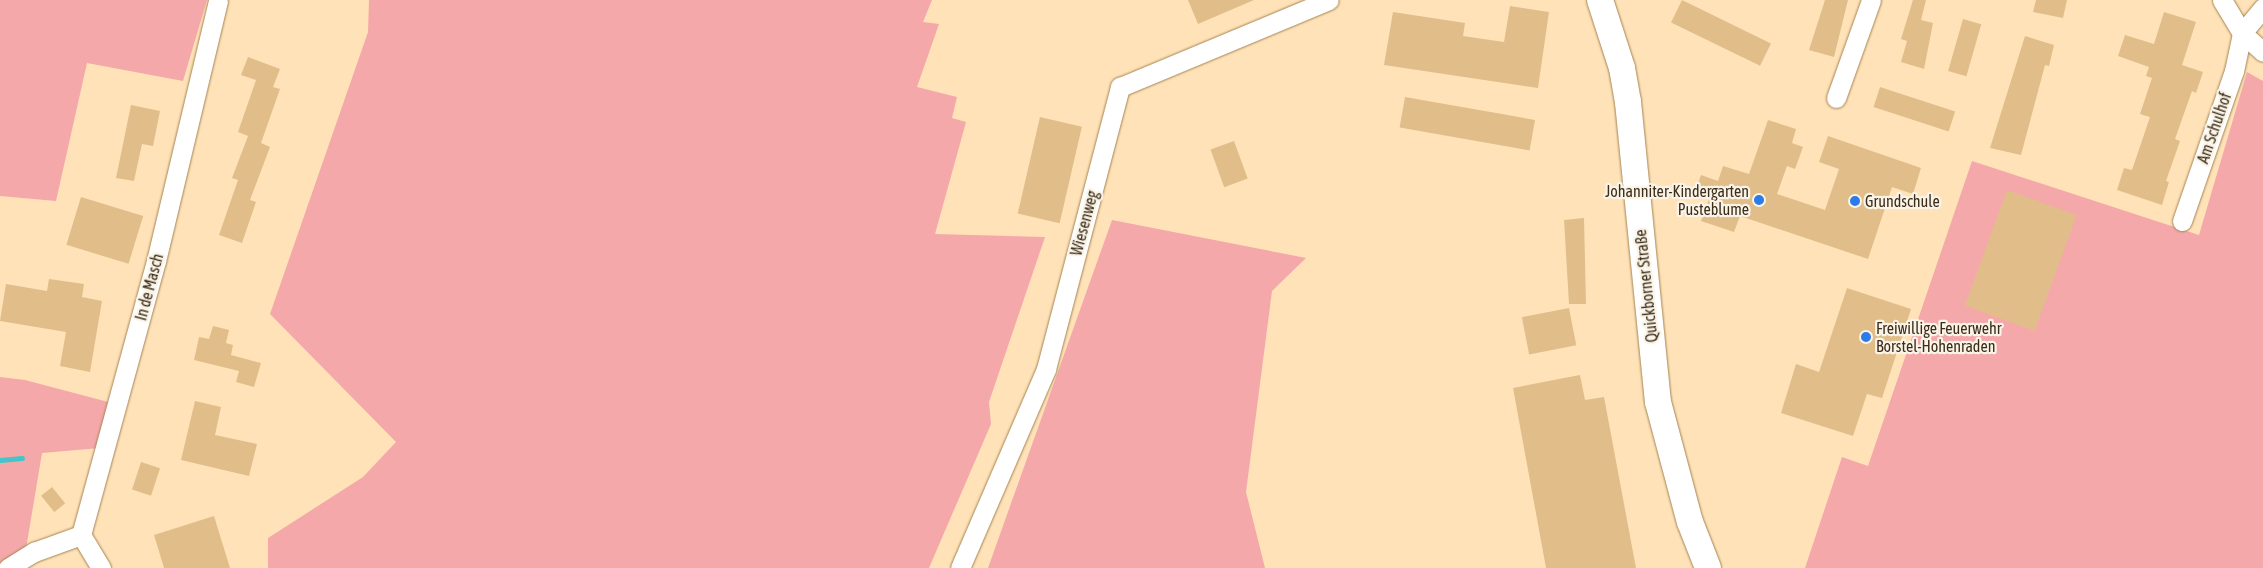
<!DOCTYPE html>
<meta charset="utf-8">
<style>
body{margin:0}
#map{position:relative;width:2263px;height:568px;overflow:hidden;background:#ffe2b8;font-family:"Asap Condensed",sans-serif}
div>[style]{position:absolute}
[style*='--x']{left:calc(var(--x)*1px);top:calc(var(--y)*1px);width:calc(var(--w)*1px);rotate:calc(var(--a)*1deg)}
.green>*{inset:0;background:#f4a8aa}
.stream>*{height:5px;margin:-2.5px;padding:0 2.5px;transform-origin:2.5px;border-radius:2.5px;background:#42c6c9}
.building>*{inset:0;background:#e1be89;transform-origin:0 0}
.roads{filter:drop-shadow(0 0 1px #a58452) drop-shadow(0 0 1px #a58452)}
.minor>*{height:19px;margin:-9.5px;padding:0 9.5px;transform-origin:9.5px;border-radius:9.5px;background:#fff}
.secondary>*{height:26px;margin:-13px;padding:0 13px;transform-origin:13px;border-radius:13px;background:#fff}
.dots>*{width:14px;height:14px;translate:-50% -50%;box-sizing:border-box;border:2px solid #faf3e8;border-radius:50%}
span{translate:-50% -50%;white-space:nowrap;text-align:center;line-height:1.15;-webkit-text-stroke:4.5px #faf3e8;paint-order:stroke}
.street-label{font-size:16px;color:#3b2d18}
.poi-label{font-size:16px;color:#3b2d18}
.right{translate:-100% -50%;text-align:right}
.left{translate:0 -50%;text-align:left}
</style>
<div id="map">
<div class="green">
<i style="clip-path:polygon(0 0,207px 0,183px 81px,87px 63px,56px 201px,0 196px)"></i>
<i style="clip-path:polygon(369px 0,932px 0,923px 22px,939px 24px,917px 87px,957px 97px,952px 118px,966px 122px,935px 234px,1045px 237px,989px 402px,991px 424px,929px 568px,268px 568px,268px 538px,363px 477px,396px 442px,270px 314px,368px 32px)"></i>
<i style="clip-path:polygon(2247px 72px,2263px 81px,2263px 568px,1805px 568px,1842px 457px,1868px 466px,1972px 161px,2199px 235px)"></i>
<i style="clip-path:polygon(1112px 220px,1306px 258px,1272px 291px,1246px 492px,1265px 568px,988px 568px)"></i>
<i style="clip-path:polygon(0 377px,25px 380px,112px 403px,100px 448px,42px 453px,26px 549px,0 565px)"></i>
</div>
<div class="stream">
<i style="--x:0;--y:460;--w:22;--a:-5"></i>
</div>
<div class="building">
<i style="clip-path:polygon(1188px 0,1254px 0,1198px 24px)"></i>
<i style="left:1682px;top:0;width:99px;height:25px;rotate:26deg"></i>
<i style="clip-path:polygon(1825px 0,1848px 0,1834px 57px,1809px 50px)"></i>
<i style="clip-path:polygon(1913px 0,1926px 0,1921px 20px,1933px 23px,1924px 69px,1901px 62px,1907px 41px,1901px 39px)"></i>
<i style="clip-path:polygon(2036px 0,2067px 0,2063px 18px,2033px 12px)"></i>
<i style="clip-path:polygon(1510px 6px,1549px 12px,1538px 88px,1384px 65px,1393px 12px,1465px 23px,1463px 36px,1504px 42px)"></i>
<i style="clip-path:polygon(2164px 12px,2196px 22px,2182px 65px,2203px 72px,2196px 93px,2192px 91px,2175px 139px,2180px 141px,2166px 181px,2169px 182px,2162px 205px,2117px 190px,2124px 168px,2132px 170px,2150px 117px,2140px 114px,2152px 78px,2146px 76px,2149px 67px,2118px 56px,2125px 35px,2154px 44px)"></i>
<i style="left:1963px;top:19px;width:19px;height:54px;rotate:16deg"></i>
<i style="clip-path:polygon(2025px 36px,2054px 45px,2049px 66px,2045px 65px,2021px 155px,1990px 148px)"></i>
<i style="clip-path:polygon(248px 57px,280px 69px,273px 87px,280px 89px,261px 143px,270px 147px,250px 200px,256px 202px,242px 243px,219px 235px,238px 180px,232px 178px,248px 136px,238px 132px,256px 80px,241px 75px)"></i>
<i style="left:1880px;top:87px;width:79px;height:21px;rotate:18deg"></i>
<i style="left:1405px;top:97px;width:132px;height:31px;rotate:10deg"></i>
<i style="clip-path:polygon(131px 105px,160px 111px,153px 146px,142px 144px,134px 181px,116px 178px)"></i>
<i style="left:1040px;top:117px;width:43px;height:99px;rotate:13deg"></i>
<i style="clip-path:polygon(1768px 120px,1796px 129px,1792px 143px,1803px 147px,1795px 169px,1787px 166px,1777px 194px,1825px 210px,1839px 169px,1819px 162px,1828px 136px,1921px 168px,1913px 194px,1892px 187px,1868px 259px,1740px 216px,1734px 232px,1701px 221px,1710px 197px,1695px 192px,1701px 175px,1718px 181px,1723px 166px,1749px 174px)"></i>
<i style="left:1234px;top:141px;width:40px;height:25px;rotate:70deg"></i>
<i style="left:2007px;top:190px;width:74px;height:123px;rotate:20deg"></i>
<i style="left:81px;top:197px;width:65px;height:50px;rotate:17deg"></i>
<i style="clip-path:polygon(1584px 218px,1586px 304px,1569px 304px,1564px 220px)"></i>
<i style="clip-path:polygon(49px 279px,84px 284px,82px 297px,102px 301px,90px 372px,60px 366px,66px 332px,0 321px,6px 284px,47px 291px)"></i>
<i style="clip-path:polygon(1847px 288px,1911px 309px,1882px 398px,1867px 394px,1853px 436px,1781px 413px,1796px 364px,1819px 372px)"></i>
<i style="left:1569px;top:308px;width:38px;height:48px;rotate:79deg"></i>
<i style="clip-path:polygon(213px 326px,229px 330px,226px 343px,233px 345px,231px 355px,261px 363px,254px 387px,236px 382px,239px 371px,194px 360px,199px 337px,209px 339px)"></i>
<i style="clip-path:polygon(1580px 375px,1585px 400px,1604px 397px,1636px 568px,1546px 568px,1513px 388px)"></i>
<i style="clip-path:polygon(195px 401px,221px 407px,215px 435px,257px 444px,249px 476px,181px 460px)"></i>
<i style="left:141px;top:462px;width:20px;height:29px;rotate:18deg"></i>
<i style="left:52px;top:487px;width:21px;height:14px;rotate:51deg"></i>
<i style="clip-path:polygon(214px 516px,230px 568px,164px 568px,154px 535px)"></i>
</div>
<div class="roads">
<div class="minor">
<i style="--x:2222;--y:0;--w:39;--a:59"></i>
<i style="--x:2242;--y:33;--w:28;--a:42"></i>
<i style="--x:1836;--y:98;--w:104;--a:-70.3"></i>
<i style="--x:2182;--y:221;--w:159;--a:-70.9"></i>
<i style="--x:2234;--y:71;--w:39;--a:-78"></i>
<i style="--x:2242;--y:33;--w:33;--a:-50"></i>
<i style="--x:8;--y:568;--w:31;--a:-32"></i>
<i style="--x:34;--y:552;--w:50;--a:-19.9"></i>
<i style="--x:101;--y:568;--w:39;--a:-121"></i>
<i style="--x:81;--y:535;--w:284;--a:-74.7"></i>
<i style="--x:156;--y:261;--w:268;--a:-76.6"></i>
<i style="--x:960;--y:568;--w:217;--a:-66.6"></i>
<i style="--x:1046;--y:369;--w:292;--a:-75.3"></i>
<i style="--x:1120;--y:87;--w:226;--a:-22.6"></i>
</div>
<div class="secondary">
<i style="--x:1600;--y:0;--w:71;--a:72.1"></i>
<i style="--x:1622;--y:68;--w:35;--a:80"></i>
<i style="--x:1628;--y:102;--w:301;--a:84.3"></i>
<i style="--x:1658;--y:402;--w:124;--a:75.1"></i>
<i style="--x:1690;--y:522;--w:49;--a:68.6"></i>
</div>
</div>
<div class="dots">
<i style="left:1759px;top:200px;background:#2c7be7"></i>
<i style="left:1855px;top:201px;background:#2c7be7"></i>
<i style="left:1866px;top:337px;background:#2c7be7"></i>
</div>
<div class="street-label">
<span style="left:2214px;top:128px;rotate:-71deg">Am Schulhof</span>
<span style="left:1084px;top:223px;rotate:-75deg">Wiesenweg</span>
<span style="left:1646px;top:286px;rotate:-96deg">Quickborner Straße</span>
<span style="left:149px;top:287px;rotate:-75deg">In de Masch</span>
</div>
<div class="poi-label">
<span class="right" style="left:1749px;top:200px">Johanniter-Kindergarten<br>Pusteblume</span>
<span class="left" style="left:1865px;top:201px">Grundschule</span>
<span class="left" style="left:1876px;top:337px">Freiwillige Feuerwehr<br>Borstel-Hohenraden</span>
</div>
</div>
